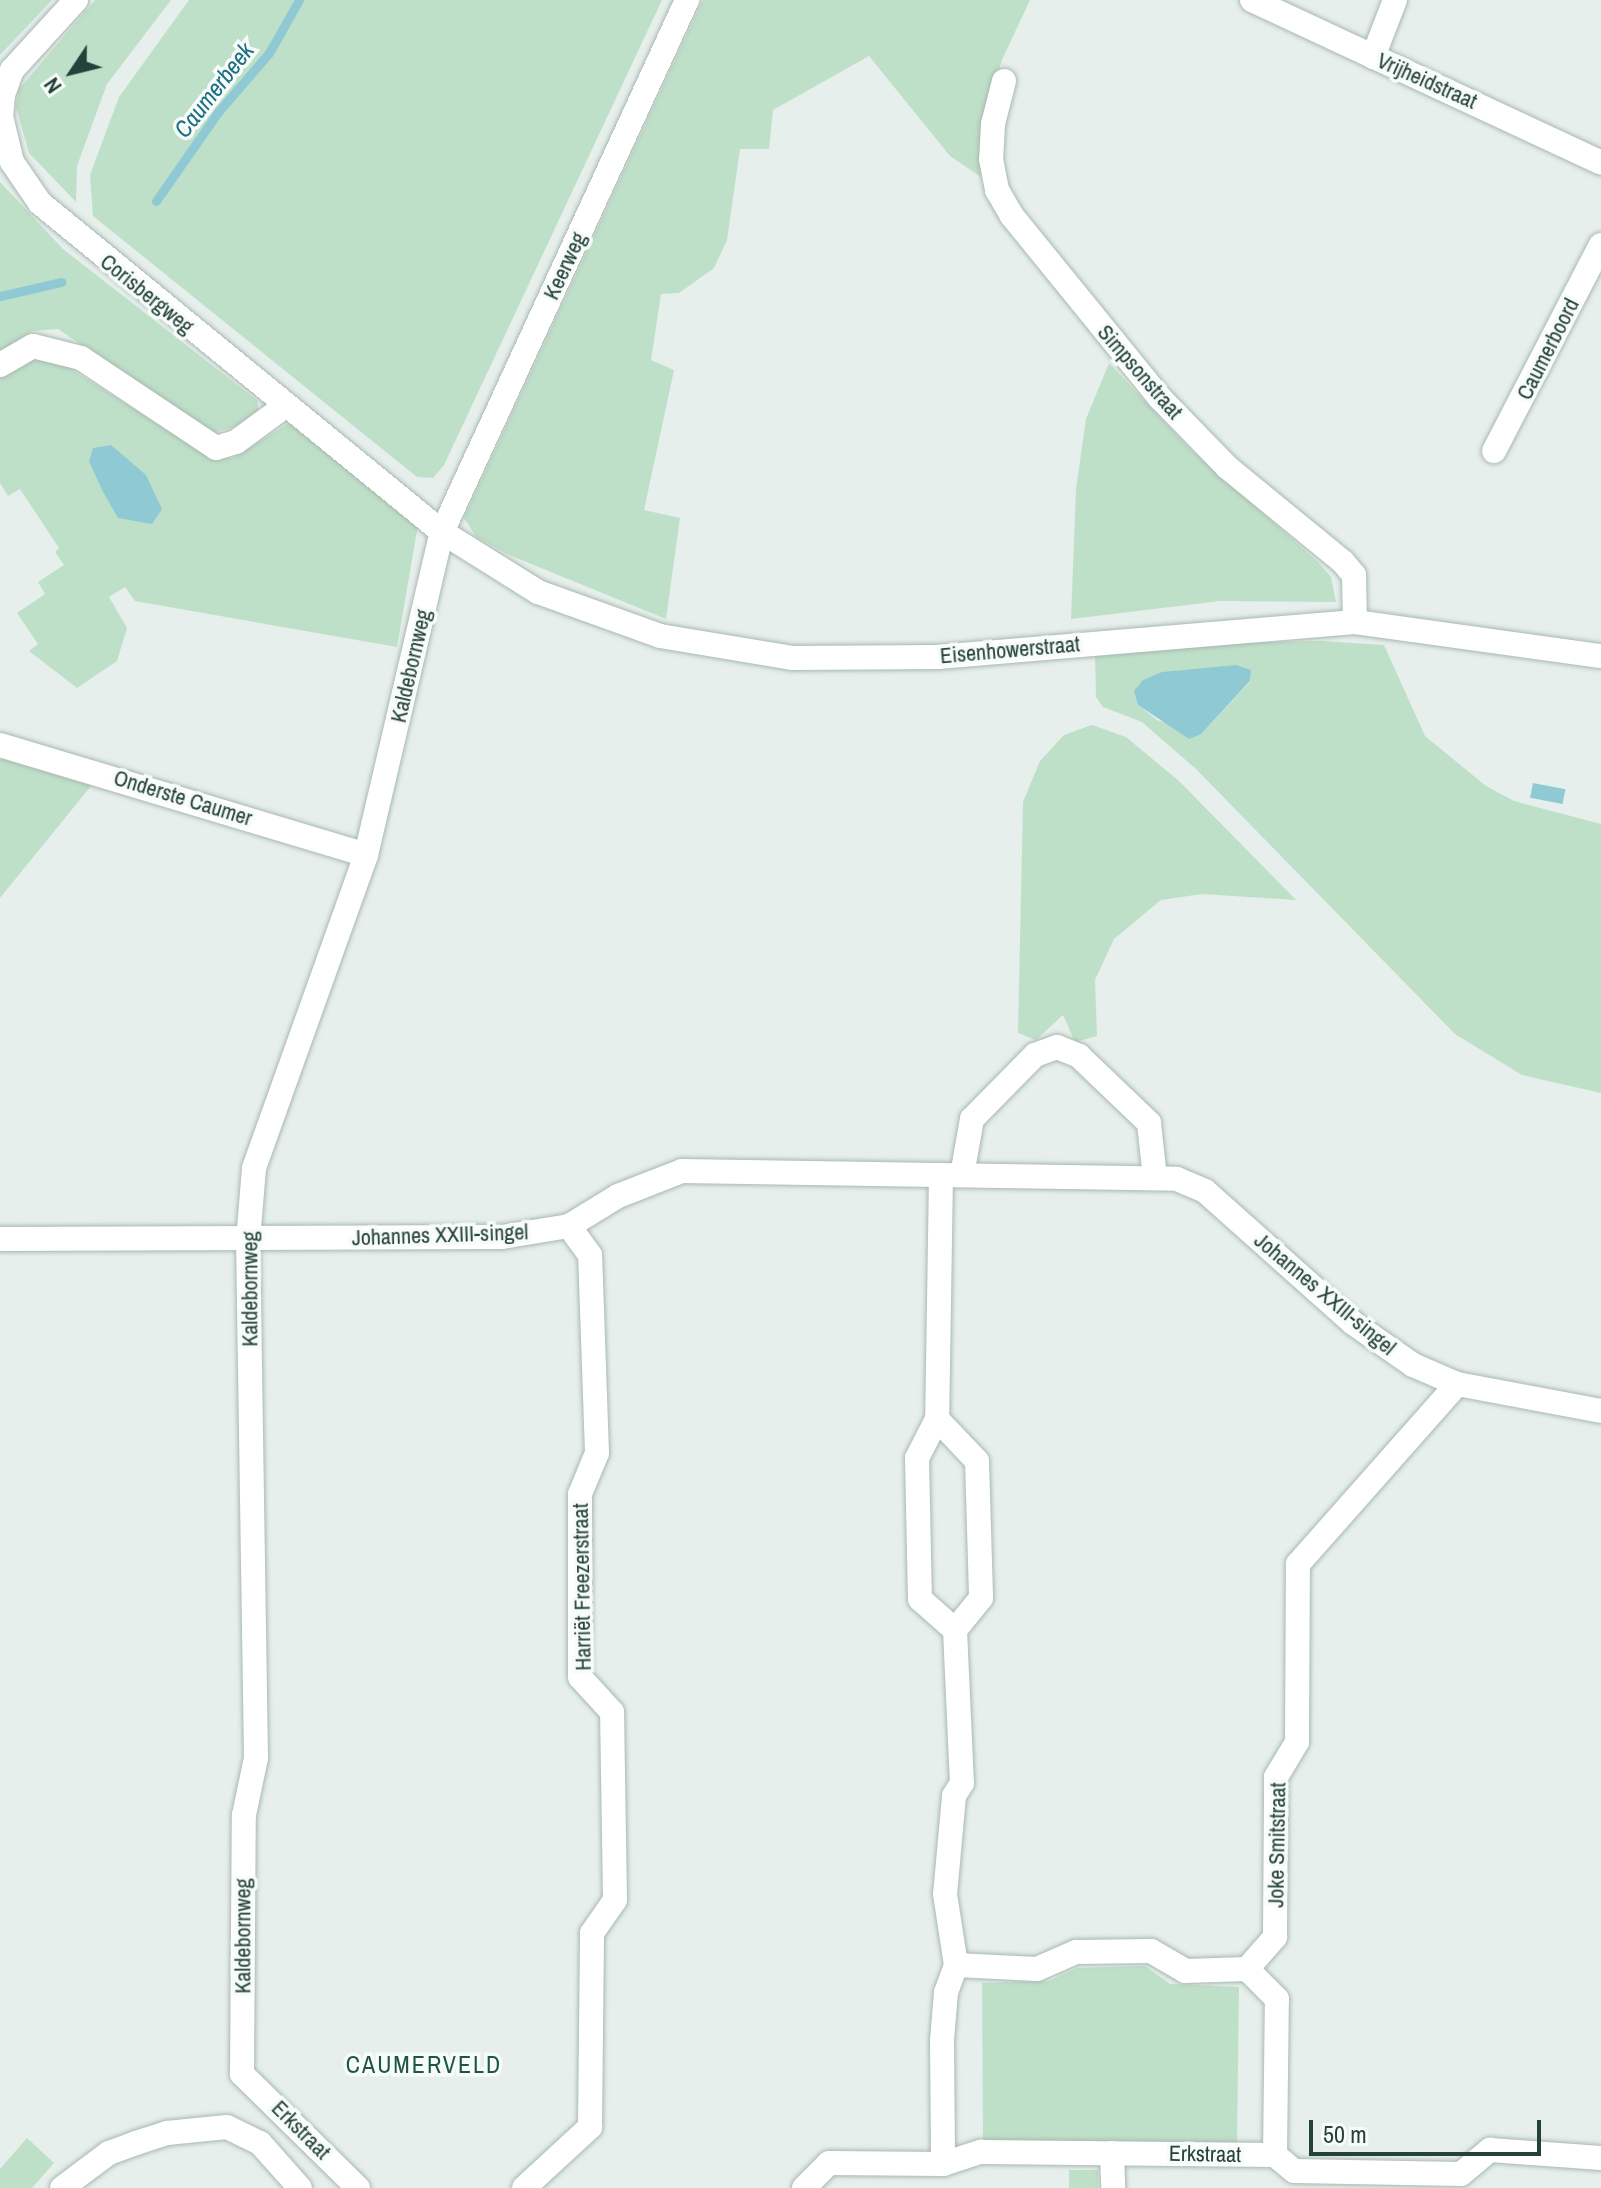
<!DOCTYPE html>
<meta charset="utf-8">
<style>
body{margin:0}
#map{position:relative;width:1601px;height:2188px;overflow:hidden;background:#e6efeb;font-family:"Archivo Narrow",sans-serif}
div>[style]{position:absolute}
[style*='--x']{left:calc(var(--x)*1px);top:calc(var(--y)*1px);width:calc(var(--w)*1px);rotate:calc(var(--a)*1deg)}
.green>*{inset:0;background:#bfe0c8;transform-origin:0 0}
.water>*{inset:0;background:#8ec9d4;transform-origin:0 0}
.stream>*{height:9px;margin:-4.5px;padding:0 4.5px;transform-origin:4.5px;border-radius:4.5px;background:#8ec9d4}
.roads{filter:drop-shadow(0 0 2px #a8b8b2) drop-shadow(0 0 2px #a8b8b2)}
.minor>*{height:24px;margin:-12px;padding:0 12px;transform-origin:12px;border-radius:12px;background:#fff}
span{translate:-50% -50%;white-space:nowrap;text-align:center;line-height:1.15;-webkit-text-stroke:7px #f7fbf9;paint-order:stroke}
.street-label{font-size:22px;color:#24423a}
.water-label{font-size:24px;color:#1c6f80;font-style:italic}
.neighbourhood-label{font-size:24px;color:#1f5548;letter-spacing:2px}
.north{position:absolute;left:32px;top:32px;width:80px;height:80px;-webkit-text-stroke:6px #f7fbf9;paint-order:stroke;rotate:235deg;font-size:22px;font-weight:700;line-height:32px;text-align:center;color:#24423a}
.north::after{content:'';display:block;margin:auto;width:28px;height:36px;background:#24423a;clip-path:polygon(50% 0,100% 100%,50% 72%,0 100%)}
.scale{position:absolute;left:1309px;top:2120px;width:232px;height:36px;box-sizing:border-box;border:4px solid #24423a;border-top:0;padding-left:10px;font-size:24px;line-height:28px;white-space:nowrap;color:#24423a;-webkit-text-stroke:6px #f7fbf9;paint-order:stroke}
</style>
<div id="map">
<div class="green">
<i style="clip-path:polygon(0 0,52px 0,0 55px)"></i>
<i style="clip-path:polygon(95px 0,171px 0,107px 84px,77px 166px,76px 202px,29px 153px,16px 107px,19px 89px)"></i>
<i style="clip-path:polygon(189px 0,662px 0,444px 465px,433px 478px,417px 477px,93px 216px,90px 175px,119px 97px)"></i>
<i style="clip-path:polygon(703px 0,1030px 0,1002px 60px,982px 124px,981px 177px,950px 156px,869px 56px,773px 110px,769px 149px,740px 149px,727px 240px,714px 268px,679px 293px,661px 294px,651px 360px,674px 370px,644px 510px,680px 518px,666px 619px,507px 554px,476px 537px,464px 518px)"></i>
<i style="clip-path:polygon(0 182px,63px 249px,258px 401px,258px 410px,238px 426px,211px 433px,58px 329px,32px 331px,0 352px)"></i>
<i style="clip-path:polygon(25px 358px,61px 363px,213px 459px,233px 458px,289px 423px,418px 525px,397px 647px,135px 601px,125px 587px,109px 597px,127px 628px,117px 661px,77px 688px,29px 651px,38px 644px,17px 613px,45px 594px,38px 582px,64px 565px,55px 552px,59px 548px,20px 489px,8px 496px,0 483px,0 373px)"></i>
<i style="clip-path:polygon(1109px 363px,1190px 449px,1317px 561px,1331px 577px,1336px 602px,1220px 601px,1071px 619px,1076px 489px,1086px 419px)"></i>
<i style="clip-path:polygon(evenodd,1322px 641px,1384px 645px,1425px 736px,1486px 786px,1514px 801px,1601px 824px,1601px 1093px,1522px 1075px,1455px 1034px,1196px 769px,1142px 722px,1103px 707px,1096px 697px,1095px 656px,1226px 643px,1322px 641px,1251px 670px,1250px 682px,1201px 734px,1157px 720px,1138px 705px,1135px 691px,1251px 670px)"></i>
<i style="clip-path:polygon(1092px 725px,1126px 737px,1179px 781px,1296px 900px,1202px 894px,1161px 900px,1114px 939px,1095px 980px,1097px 1036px,1075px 1042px,1063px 1015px,1036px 1040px,1018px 1033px,1023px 802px,1040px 761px,1064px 735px)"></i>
<i style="clip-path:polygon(4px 758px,86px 775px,91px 786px,0 898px,0 760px)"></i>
<i style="clip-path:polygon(1145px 1966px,1170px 1984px,1239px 1987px,1237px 2145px,983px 2141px,982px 1983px,1049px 1981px,1077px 1968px)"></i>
<i style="clip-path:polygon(27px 2138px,54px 2163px,32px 2188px,0 2188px,0 2169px)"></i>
<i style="left:1098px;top:2170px;width:18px;height:29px;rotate:90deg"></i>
</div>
<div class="water">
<i style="clip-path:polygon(111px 445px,146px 475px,162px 509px,152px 524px,118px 518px,102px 490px,89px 461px,93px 448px)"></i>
<i style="clip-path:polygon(1236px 665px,1251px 670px,1250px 681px,1201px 734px,1189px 739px,1138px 705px,1134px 691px,1143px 680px,1162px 672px)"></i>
<i style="left:1533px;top:783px;width:33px;height:15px;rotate:11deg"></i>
</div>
<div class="stream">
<i style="--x:156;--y:201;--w:108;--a:-55.1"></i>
<i style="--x:218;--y:112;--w:78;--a:-49.2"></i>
<i style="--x:269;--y:53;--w:61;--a:-60.5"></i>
<i style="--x:0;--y:296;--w:63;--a:-12.9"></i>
</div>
<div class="roads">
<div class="minor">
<i style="--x:76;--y:0;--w:95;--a:132.4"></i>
<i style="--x:12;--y:70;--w:27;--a:110"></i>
<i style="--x:3;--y:95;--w:21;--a:95"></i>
<i style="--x:1;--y:116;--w:47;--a:76.6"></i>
<i style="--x:12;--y:162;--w:50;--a:55.7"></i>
<i style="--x:40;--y:203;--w:519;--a:39.3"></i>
<i style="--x:442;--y:532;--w:113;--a:32"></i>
<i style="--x:538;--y:592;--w:130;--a:19.8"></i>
<i style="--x:660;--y:636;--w:135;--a:9.4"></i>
<i style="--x:793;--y:658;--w:145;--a:-0.4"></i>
<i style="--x:938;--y:657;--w:418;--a:-4.8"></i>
<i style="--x:1355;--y:622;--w:248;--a:7.9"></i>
<i style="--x:1252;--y:0;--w:385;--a:25"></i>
<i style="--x:1373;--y:57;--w:61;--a:-68.9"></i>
<i style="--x:1004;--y:81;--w:44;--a:104.3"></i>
<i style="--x:993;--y:124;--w:35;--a:93"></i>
<i style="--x:991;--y:159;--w:32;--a:79"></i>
<i style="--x:997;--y:190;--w:30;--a:60"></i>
<i style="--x:1012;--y:216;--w:235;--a:50.9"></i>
<i style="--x:1160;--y:398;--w:96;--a:45.8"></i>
<i style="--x:1227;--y:467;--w:150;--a:39.3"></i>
<i style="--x:1343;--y:562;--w:17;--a:50"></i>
<i style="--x:1354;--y:575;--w:47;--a:88.8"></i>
<i style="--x:0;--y:365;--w:38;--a:-30"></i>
<i style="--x:33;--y:346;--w:49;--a:14"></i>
<i style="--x:81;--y:358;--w:162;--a:33.7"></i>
<i style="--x:216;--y:448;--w:21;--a:-17"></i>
<i style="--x:236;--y:442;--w:61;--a:-36.3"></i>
<i style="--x:1494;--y:451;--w:232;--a:-62.6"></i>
<i style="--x:0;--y:745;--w:382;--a:16.7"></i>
<i style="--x:941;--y:1175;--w:244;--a:90.9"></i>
<i style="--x:937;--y:1419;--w:58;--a:46.4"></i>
<i style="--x:977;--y:1461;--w:137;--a:88.3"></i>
<i style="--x:981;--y:1598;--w:41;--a:129.1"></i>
<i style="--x:955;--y:1630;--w:153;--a:87.4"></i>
<i style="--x:962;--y:1783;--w:15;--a:122"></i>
<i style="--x:954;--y:1796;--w:98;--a:95.2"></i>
<i style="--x:945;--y:1894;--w:72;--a:81.2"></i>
<i style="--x:956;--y:1965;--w:29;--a:110"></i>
<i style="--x:946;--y:1992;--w:49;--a:94.7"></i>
<i style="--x:942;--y:2041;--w:123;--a:89.5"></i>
<i style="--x:962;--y:1175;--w:57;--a:-79.9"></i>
<i style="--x:972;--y:1119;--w:90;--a:-45.5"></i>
<i style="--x:1035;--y:1055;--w:23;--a:-20"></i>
<i style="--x:1057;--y:1047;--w:24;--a:22"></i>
<i style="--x:1079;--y:1056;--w:97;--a:43.7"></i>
<i style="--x:1149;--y:1123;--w:55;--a:83.8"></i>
<i style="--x:0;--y:1239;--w:502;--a:-0.23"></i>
<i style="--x:502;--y:1237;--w:68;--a:-9.3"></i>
<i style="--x:569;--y:1226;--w:57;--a:-31.5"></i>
<i style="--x:618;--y:1196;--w:69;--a:-21.3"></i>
<i style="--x:682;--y:1171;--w:495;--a:0.9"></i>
<i style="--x:1177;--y:1179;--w:30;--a:23"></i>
<i style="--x:1205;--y:1191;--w:198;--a:41.7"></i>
<i style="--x:1353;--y:1323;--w:73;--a:35"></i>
<i style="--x:1413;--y:1365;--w:48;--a:23.4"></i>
<i style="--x:1457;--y:1384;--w:147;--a:10.6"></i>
<i style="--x:937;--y:1419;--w:44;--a:117.1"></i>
<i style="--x:917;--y:1458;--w:141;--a:88.8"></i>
<i style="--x:920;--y:1599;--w:47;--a:41.5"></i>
<i style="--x:956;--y:1965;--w:81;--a:2.8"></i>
<i style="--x:1037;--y:1969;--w:43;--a:-23.6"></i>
<i style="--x:1076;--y:1952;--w:75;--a:-0.8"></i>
<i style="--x:1151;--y:1951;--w:39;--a:30"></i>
<i style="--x:1185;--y:1971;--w:62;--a:-1.8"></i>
<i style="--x:1112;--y:2153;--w:35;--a:88"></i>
<i style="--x:1275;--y:2155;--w:156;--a:-89.3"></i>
<i style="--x:1277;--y:1999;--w:42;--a:-135"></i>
<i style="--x:1247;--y:1969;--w:43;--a:-48.8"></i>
<i style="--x:1275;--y:1937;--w:160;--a:-89.6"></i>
<i style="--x:1276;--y:1777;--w:41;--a:-59"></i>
<i style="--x:1297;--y:1742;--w:178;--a:-89.7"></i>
<i style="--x:1298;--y:1564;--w:240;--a:-48.5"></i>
<i style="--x:62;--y:2188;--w:59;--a:-36.7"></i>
<i style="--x:109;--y:2153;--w:29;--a:-20"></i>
<i style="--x:136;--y:2143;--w:33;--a:-18"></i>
<i style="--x:167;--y:2133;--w:60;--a:-5.7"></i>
<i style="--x:227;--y:2127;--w:37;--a:26"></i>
<i style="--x:260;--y:2143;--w:60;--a:48.4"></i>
<i style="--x:358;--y:2188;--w:163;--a:-135.5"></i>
<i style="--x:242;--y:2074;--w:259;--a:-89.6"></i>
<i style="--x:244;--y:1815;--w:58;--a:-78.1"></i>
<i style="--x:256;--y:1758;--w:518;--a:-90.88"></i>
<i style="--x:248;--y:1240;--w:72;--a:-85.2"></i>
<i style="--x:254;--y:1168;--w:332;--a:-70.3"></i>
<i style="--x:366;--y:855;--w:332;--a:-76.8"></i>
<i style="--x:442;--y:532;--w:586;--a:-65.27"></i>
<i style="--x:524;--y:2188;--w:90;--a:-42.7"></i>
<i style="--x:590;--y:2127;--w:194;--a:-89.4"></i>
<i style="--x:592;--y:1933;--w:40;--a:-55.1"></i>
<i style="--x:615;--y:1900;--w:188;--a:-90.9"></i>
<i style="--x:612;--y:1712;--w:47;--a:-132.4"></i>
<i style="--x:580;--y:1677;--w:183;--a:-90"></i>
<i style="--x:580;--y:1494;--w:44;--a:-67.5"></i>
<i style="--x:597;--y:1453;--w:198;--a:-92"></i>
<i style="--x:590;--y:1255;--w:36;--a:-126"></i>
<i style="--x:804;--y:2188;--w:35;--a:-45"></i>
<i style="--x:829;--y:2163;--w:114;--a:0.5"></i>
<i style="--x:943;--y:2164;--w:40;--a:-18"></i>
<i style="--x:981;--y:2152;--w:294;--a:0.6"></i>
<i style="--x:1275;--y:2155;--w:25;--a:40"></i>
<i style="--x:1294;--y:2171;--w:167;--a:1"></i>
<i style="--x:1461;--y:2174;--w:38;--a:-40"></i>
<i style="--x:1490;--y:2150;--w:111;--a:4.1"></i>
</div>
</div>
<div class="street-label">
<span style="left:1427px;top:81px;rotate:24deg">Vrijheidstraat</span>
<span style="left:565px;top:266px;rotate:-65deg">Keerweg</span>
<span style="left:147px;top:294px;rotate:39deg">Corisbergweg</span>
<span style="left:1548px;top:349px;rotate:-63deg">Caumerboord</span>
<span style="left:1140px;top:372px;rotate:49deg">Simpsonstraat</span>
<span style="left:1010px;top:650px;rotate:-5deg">Eisenhowerstraat</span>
<span style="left:411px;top:666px;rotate:-77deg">Kaldebornweg</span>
<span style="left:183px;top:798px;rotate:17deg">Onderste Caumer</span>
<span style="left:440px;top:1235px;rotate:-2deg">Johannes XXIII-singel</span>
<span style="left:250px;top:1289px;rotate:-90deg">Kaldebornweg</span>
<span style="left:1325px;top:1294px;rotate:40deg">Johannes XXIII-singel</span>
<span style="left:582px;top:1587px;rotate:-91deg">Harriët Freezerstraat</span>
<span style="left:1277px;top:1845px;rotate:-89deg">Joke Smitstraat</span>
<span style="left:243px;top:1936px;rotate:-90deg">Kaldebornweg</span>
<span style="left:301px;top:2130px;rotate:45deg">Erkstraat</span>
<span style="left:1205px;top:2154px;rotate:1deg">Erkstraat</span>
</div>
<div class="water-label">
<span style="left:214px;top:90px;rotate:-52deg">Caumerbeek</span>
</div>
<div class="neighbourhood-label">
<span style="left:424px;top:2065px">CAUMERVELD</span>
</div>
<div class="north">N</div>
<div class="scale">50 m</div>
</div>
